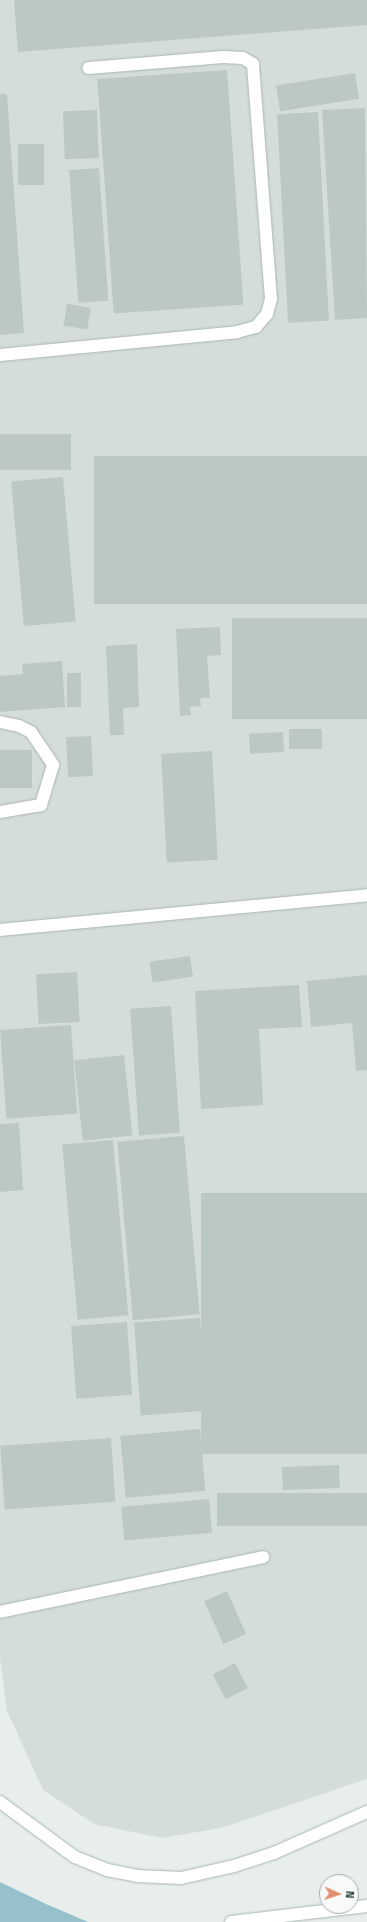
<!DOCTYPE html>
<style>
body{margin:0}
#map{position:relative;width:367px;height:1922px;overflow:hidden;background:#e7eeeb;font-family:"Titillium Web",sans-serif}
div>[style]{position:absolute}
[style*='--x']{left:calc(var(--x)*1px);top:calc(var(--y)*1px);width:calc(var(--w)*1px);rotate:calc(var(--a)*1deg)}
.built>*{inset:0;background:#d5ddda}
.water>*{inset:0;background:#96c1cb}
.building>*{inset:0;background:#bcc8c4;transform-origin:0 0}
.roads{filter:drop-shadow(0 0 1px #aab6b2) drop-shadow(0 0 1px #aab6b2)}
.lane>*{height:12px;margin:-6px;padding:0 6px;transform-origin:6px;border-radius:6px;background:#fff}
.street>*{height:12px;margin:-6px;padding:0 6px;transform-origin:6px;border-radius:6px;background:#fff}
span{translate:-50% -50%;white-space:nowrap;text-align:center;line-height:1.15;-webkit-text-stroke:3px #f7faf9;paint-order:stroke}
.north{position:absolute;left:319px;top:1874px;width:40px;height:40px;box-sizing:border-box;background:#f7faf9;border:1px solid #a4afac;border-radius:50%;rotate:93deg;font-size:11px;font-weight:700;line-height:16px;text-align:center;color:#273e39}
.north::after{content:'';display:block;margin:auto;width:14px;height:18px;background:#e29170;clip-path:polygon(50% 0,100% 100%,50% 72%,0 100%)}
</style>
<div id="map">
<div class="built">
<i style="clip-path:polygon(0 0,367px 0,367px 1779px,221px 1828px,162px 1838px,94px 1824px,43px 1790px,7px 1711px,0 1658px)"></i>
</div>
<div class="water">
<i style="clip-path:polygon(0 1882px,46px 1904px,88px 1922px,0 1922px)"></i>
</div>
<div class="building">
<i style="clip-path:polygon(14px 0,367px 0,367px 25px,18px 52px)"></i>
<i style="left:227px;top:70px;width:235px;height:130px;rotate:86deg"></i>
<i style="left:355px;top:73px;width:26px;height:80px;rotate:81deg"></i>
<i style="clip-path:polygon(0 94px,7px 94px,24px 333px,0 335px)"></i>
<i style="clip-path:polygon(365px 108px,367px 318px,335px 320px,322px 110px)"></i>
<i style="left:97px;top:110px;width:48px;height:34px;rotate:88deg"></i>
<i style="left:318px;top:112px;width:209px;height:41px;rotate:87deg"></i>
<i style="left:18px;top:144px;width:26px;height:41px"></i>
<i style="left:99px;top:168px;width:133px;height:30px;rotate:86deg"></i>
<i style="left:67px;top:304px;width:24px;height:22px;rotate:9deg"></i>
<i style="left:71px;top:434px;width:36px;height:71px;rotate:90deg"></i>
<i style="left:367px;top:456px;width:148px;height:273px;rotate:90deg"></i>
<i style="left:63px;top:477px;width:145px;height:52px;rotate:85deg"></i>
<i style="left:367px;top:618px;width:101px;height:135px;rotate:90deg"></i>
<i style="clip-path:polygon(220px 627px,221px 655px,207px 656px,210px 698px,200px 698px,201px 706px,190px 707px,191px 715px,180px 716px,176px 629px)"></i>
<i style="clip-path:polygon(137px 644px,139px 707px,123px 708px,124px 735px,110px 735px,106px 646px)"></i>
<i style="clip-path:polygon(62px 661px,65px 707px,0 712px,0 676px,23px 674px,22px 664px)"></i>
<i style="left:67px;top:673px;width:14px;height:34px"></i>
<i style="left:322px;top:729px;width:20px;height:33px;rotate:90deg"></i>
<i style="left:283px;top:732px;width:20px;height:34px;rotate:87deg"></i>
<i style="left:91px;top:736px;width:40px;height:25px;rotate:87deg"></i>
<i style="left:0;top:750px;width:32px;height:38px"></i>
<i style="left:212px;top:751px;width:109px;height:51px;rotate:87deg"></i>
<i style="left:190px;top:956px;width:21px;height:41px;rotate:82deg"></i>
<i style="left:77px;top:972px;width:50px;height:41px;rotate:87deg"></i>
<i style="clip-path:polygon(367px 975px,367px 1070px,356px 1071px,352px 1023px,311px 1027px,307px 981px)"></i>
<i style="clip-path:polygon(299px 985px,302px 1027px,259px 1029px,263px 1105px,201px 1109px,195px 991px)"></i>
<i style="left:171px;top:1006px;width:127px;height:41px;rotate:86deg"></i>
<i style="left:71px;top:1025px;width:89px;height:71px;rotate:86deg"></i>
<i style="left:124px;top:1055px;width:81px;height:50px;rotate:84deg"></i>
<i style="clip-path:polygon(19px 1123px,23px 1190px,0 1192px,0 1124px)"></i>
<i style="left:184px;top:1136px;width:179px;height:67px;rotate:85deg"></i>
<i style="left:113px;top:1140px;width:176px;height:51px;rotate:85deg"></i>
<i style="left:367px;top:1193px;width:261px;height:166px;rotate:90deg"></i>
<i style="left:200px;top:1318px;width:93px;height:66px;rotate:86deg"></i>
<i style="left:127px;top:1322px;width:73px;height:56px;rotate:86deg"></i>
<i style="left:200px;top:1429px;width:62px;height:80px;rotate:85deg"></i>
<i style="left:111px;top:1438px;width:64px;height:111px;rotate:86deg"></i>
<i style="left:339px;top:1465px;width:23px;height:57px;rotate:88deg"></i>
<i style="left:367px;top:1493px;width:33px;height:150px;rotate:90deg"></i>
<i style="left:209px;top:1499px;width:34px;height:88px;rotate:85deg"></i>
<i style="left:227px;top:1591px;width:47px;height:25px;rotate:66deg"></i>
<i style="left:235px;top:1663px;width:28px;height:25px;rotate:63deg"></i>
</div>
<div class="roads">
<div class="lane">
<i style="--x:0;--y:355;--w:238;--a:-5.5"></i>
<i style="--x:237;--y:332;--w:20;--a:-15"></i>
<i style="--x:256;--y:327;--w:17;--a:-50"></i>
<i style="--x:267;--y:314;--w:16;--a:-75"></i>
<i style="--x:271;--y:299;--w:236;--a:-94.4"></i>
<i style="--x:253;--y:64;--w:12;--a:-149"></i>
<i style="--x:243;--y:58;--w:20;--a:-177"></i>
<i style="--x:223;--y:57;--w:135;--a:175.3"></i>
<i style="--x:0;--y:722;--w:19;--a:12"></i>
<i style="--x:19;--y:726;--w:13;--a:27"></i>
<i style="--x:31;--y:732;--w:40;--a:56"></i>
<i style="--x:53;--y:765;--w:42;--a:106.7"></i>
<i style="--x:41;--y:805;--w:42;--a:170.3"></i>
<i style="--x:0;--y:930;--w:369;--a:-5.4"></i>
<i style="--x:0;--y:1612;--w:269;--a:-11.8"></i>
</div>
<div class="street">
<i style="--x:0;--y:1802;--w:93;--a:36.3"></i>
<i style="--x:75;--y:1857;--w:35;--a:22"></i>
<i style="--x:107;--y:1870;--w:31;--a:11"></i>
<i style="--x:137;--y:1876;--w:44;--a:2.6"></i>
<i style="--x:181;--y:1878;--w:54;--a:-12.8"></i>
<i style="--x:234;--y:1866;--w:42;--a:-18"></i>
<i style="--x:274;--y:1853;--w:102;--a:-23.8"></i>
<i style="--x:231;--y:1922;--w:137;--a:-6.7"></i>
</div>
</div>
<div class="north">N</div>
</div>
